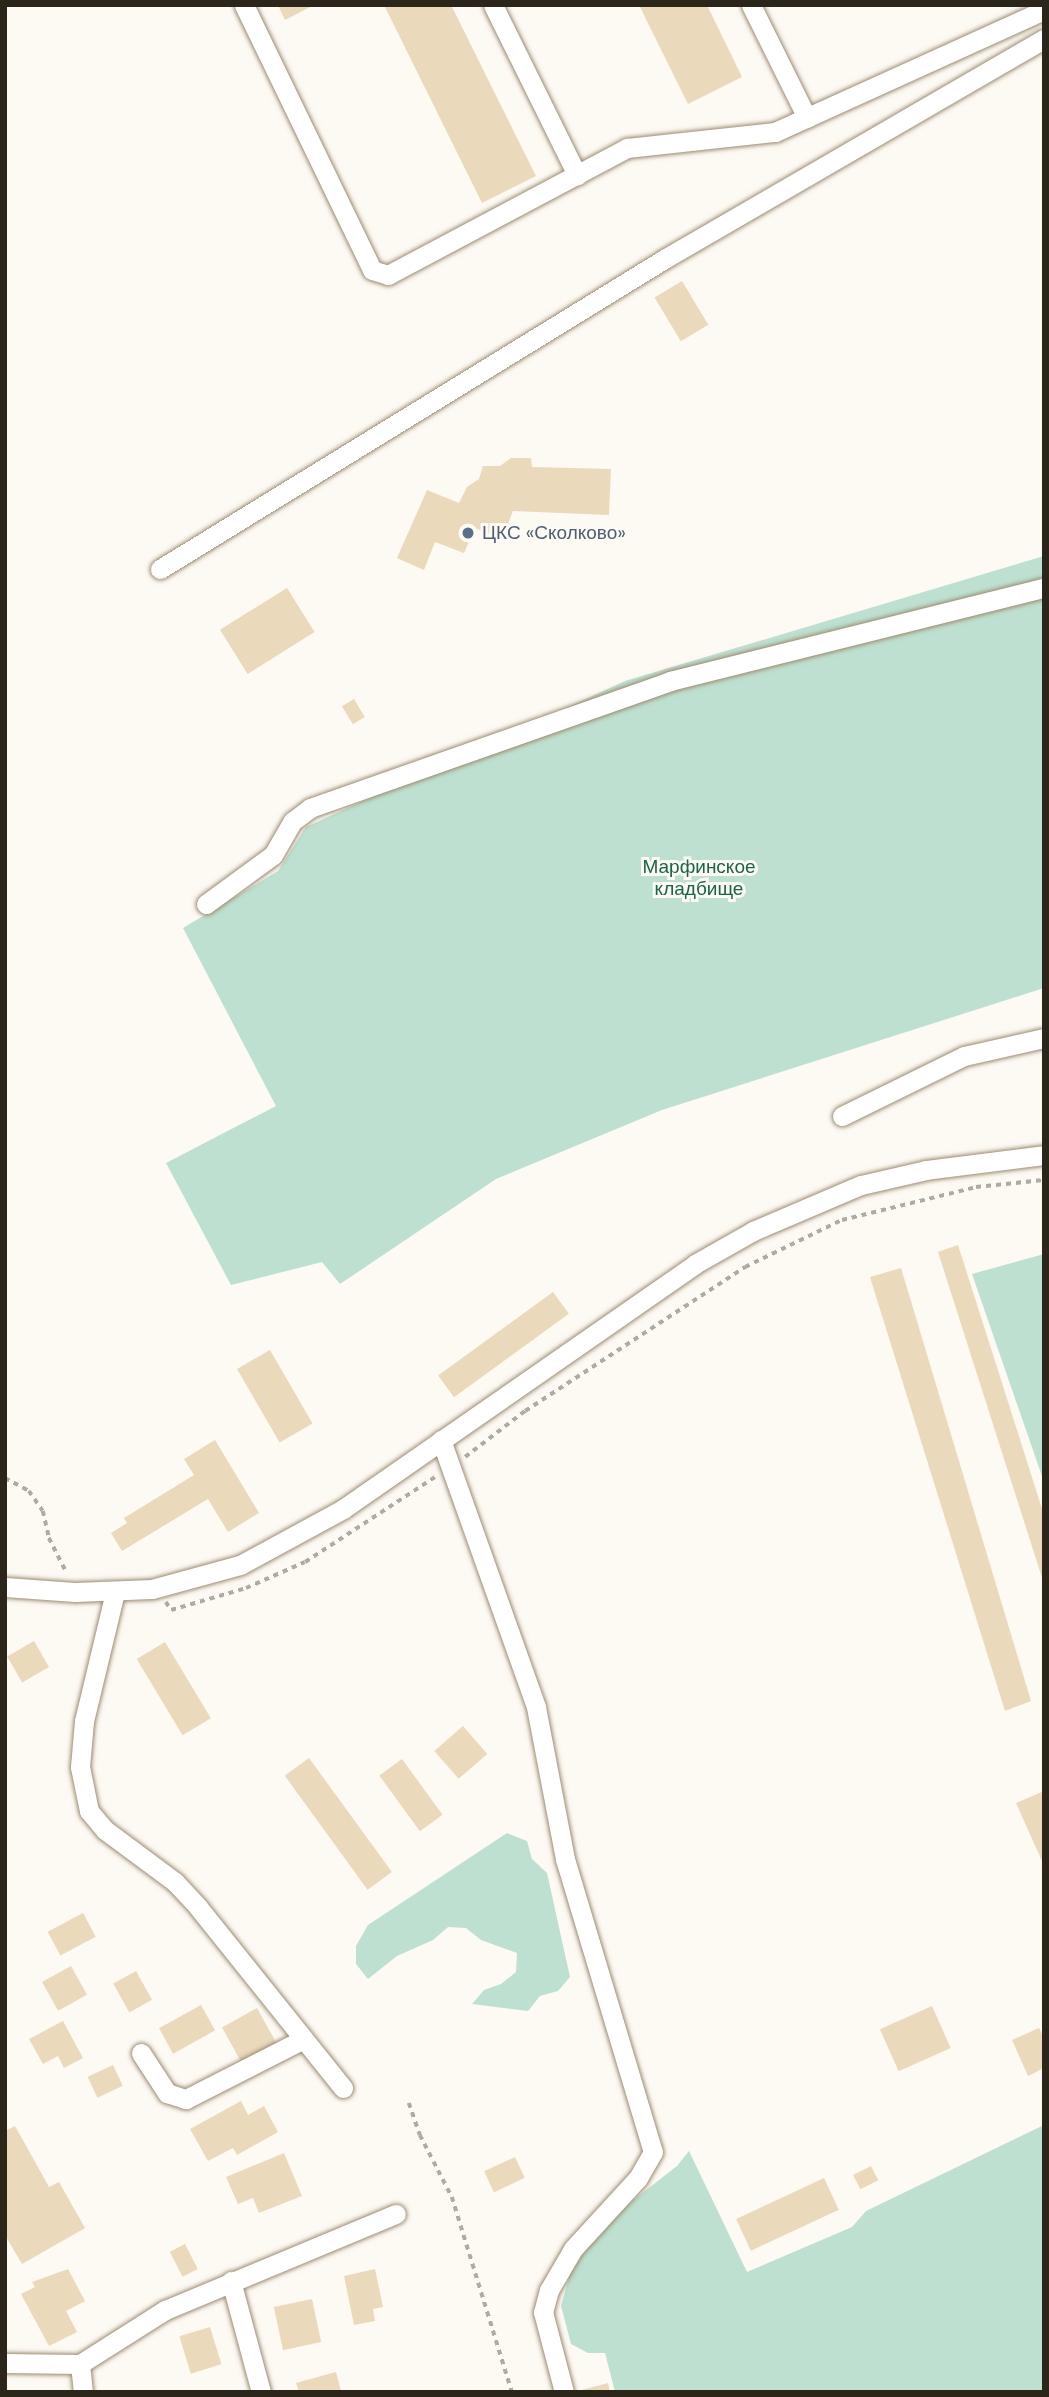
<!DOCTYPE html>
<meta charset="utf-8">
<style>
body{margin:0}
#map{position:relative;width:1049px;height:2397px;overflow:hidden;background:#fdf9f3;font-family:"DM Sans",sans-serif}
div>[style]{position:absolute}
[style*='--x']{left:calc(var(--x)*1px);top:calc(var(--y)*1px);width:calc(var(--w)*1px);rotate:calc(var(--a)*1deg)}
.green>*{inset:0;background:#bee0d0}
.building>*{inset:0;background:#ead9bb;transform-origin:0 0}
.path>*{height:3.5px;margin-top:-1.75px;transform-origin:0;background:repeating-linear-gradient(90deg,#afaaa2 0 5px,transparent 0 10px)}
.roads{filter:drop-shadow(0 0 2px #9c8c70) drop-shadow(0 0 2px #9c8c70)}
.minor>*{height:19px;margin:-9.5px;padding:0 9.5px;transform-origin:9.5px;border-radius:9.5px;background:#fff}
.dots>*{width:19px;height:19px;translate:-50% -50%;box-sizing:border-box;border:4px solid #fdf9f3;border-radius:50%}
span{translate:-50% -50%;white-space:nowrap;text-align:center;line-height:1.15;-webkit-text-stroke:6px #fdf9f3;paint-order:stroke}
.service-label{font-size:19px;color:#4e5e75}
.left{translate:0 -50%;text-align:left}
.park-label{font-size:19px;color:#18654a}
.frame{position:absolute;inset:0;border:7px solid #2c261a;pointer-events:none}
</style>
<div id="map">
<div class="green">
<i style="clip-path:polygon(1044px 556px,1044px 988px,662px 1110px,496px 1179px,340px 1284px,322px 1262px,231px 1285px,166px 1163px,276px 1106px,183px 928px,278px 871px,306px 827px,625px 681px)"></i>
<i style="clip-path:polygon(1044px 1254px,1044px 1482px,972px 1274px)"></i>
<i style="clip-path:polygon(507px 1833px,527px 1841px,532px 1859px,547px 1873px,570px 1977px,558px 1991px,540px 1996px,528px 2011px,472px 2004px,484px 1990px,501px 1984px,516px 1972px,517px 1953px,481px 1940px,466px 1928px,448px 1927px,433px 1940px,397px 1956px,368px 1979px,356px 1964px,356px 1946px,368px 1925px)"></i>
<i style="clip-path:polygon(1044px 2125px,1044px 2392px,615px 2392px,605px 2353px,588px 2353px,571px 2344px,561px 2306px,571px 2270px,604px 2223px,677px 2166px,689px 2151px,747px 2272px,852px 2227px,866px 2211px)"></i>
</div>
<div class="building">
<i style="clip-path:polygon(278px 5px,314px 5px,285px 20px)"></i>
<i style="clip-path:polygon(384px 5px,451px 5px,536px 176px,482px 203px)"></i>
<i style="clip-path:polygon(639px 5px,707px 5px,742px 77px,688px 104px)"></i>
<i style="left:682px;top:281px;width:51px;height:32px;rotate:59deg"></i>
<i style="clip-path:polygon(511px 458px,531px 458px,532px 467px,611px 469px,609px 515px,513px 511px,502px 539px,475px 528px,464px 553px,435px 542px,424px 570px,397px 558px,427px 490px,459px 503px,467px 487px,479px 479px,483px 466px,500px 466px)"></i>
<i style="left:287px;top:588px;width:52px;height:79px;rotate:58deg"></i>
<i style="left:354px;top:699px;width:21px;height:14px;rotate:59deg"></i>
<i style="clip-path:polygon(958px 1245px,1044px 1515px,1044px 1584px,938px 1252px)"></i>
<i style="clip-path:polygon(901px 1268px,1031px 1701px,1005px 1711px,870px 1277px)"></i>
<i style="left:553px;top:1292px;width:27px;height:142px;rotate:54deg"></i>
<i style="left:270px;top:1350px;width:85px;height:38px;rotate:60deg"></i>
<i style="clip-path:polygon(215px 1440px,259px 1513px,228px 1532px,208px 1499px,122px 1551px,111px 1533px,127px 1523px,124px 1518px,194px 1475px,184px 1459px)"></i>
<i style="left:34px;top:1641px;width:30px;height:31px;rotate:60deg"></i>
<i style="left:165px;top:1642px;width:89px;height:33px;rotate:59deg"></i>
<i style="left:463px;top:1726px;width:37px;height:38px;rotate:49deg"></i>
<i style="left:309px;top:1758px;width:141px;height:30px;rotate:54deg"></i>
<i style="left:402px;top:1759px;width:69px;height:28px;rotate:54deg"></i>
<i style="clip-path:polygon(1044px 1791px,1044px 1860px,1042px 1861px,1016px 1803px)"></i>
<i style="left:83px;top:1913px;width:27px;height:40px;rotate:62deg"></i>
<i style="left:71px;top:1966px;width:33px;height:33px;rotate:61deg"></i>
<i style="left:136px;top:1971px;width:33px;height:26px;rotate:61deg"></i>
<i style="left:201px;top:2005px;width:29px;height:48px;rotate:61deg"></i>
<i style="left:932px;top:2006px;width:46px;height:57px;rotate:66deg"></i>
<i style="left:257px;top:2008px;width:41px;height:40px;rotate:61deg"></i>
<i style="clip-path:polygon(63px 2021px,83px 2058px,64px 2068px,58px 2056px,43px 2064px,29px 2039px)"></i>
<i style="clip-path:polygon(1039px 2028px,1044px 2038px,1044px 2068px,1028px 2076px,1012px 2040px)"></i>
<i style="left:113px;top:2065px;width:23px;height:28px;rotate:65deg"></i>
<i style="clip-path:polygon(241px 2101px,248px 2115px,264px 2106px,278px 2132px,237px 2155px,233px 2148px,208px 2161px,190px 2129px)"></i>
<i style="clip-path:polygon(15px 2126px,49px 2187px,59px 2182px,85px 2228px,22px 2264px,5px 2235px,5px 2131px)"></i>
<i style="clip-path:polygon(284px 2153px,302px 2196px,259px 2213px,253px 2198px,238px 2204px,226px 2177px)"></i>
<i style="left:515px;top:2157px;width:23px;height:34px;rotate:65deg"></i>
<i style="left:871px;top:2166px;width:16px;height:20px;rotate:63deg"></i>
<i style="left:824px;top:2178px;width:35px;height:97px;rotate:65deg"></i>
<i style="left:185px;top:2244px;width:28px;height:17px;rotate:63deg"></i>
<i style="clip-path:polygon(68px 2269px,85px 2301px,66px 2311px,77px 2332px,49px 2346px,21px 2294px,35px 2287px,32px 2282px)"></i>
<i style="clip-path:polygon(375px 2269px,383px 2307px,373px 2309px,375px 2321px,354px 2325px,344px 2276px)"></i>
<i style="left:312px;top:2299px;width:44px;height:39px;rotate:78deg"></i>
<i style="left:210px;top:2327px;width:39px;height:32px;rotate:73deg"></i>
<i style="clip-path:polygon(336px 2372px,341px 2392px,299px 2392px,296px 2383px)"></i>
<i style="clip-path:polygon(608px 2383px,610px 2392px,579px 2392px,578px 2391px)"></i>
</div>
<div class="path">
<i style="--x:465;--y:1457;--w:76;--a:-37.5"></i>
<i style="--x:525;--y:1411;--w:263;--a:-33.2"></i>
<i style="--x:745;--y:1267;--w:108;--a:-25.9"></i>
<i style="--x:842;--y:1220;--w:138;--a:-13.8"></i>
<i style="--x:976;--y:1187;--w:68;--a:-5.9"></i>
<i style="--x:5;--y:1478;--w:27;--a:28"></i>
<i style="--x:29;--y:1491;--w:24;--a:55"></i>
<i style="--x:43;--y:1511;--w:28;--a:77"></i>
<i style="--x:49;--y:1538;--w:38;--a:63"></i>
<i style="--x:166;--y:1602;--w:9;--a:58"></i>
<i style="--x:171;--y:1610;--w:78;--a:-16.3"></i>
<i style="--x:246;--y:1588;--w:64;--a:-23.8"></i>
<i style="--x:305;--y:1562;--w:155;--a:-33.2"></i>
<i style="--x:409;--y:2103;--w:34;--a:71"></i>
<i style="--x:420;--y:2135;--w:70;--a:62.7"></i>
<i style="--x:452;--y:2197;--w:204;--a:72.9"></i>
</div>
<div class="roads">
<div class="minor">
<i style="--x:244;--y:5;--w:294;--a:64.2"></i>
<i style="--x:372;--y:270;--w:17;--a:17"></i>
<i style="--x:388;--y:275;--w:271;--a:-28"></i>
<i style="--x:627;--y:148;--w:149;--a:-6.2"></i>
<i style="--x:775;--y:132;--w:295;--a:-24.4"></i>
<i style="--x:493;--y:5;--w:190;--a:63.7"></i>
<i style="--x:751;--y:5;--w:126;--a:63.6"></i>
<i style="--x:160;--y:569;--w:594;--a:-31.58"></i>
<i style="--x:666;--y:258;--w:437;--a:-30.1"></i>
<i style="--x:206;--y:904;--w:83;--a:-36.2"></i>
<i style="--x:273;--y:855;--w:39;--a:-60"></i>
<i style="--x:293;--y:821;--w:21;--a:-37"></i>
<i style="--x:310;--y:808;--w:382;--a:-19.4"></i>
<i style="--x:670;--y:681;--w:385;--a:-14"></i>
<i style="--x:842;--y:1116;--w:136;--a:-26.2"></i>
<i style="--x:964;--y:1056;--w:82;--a:-12.7"></i>
<i style="--x:441;--y:1440;--w:283;--a:70.4"></i>
<i style="--x:536;--y:1707;--w:155;--a:79.2"></i>
<i style="--x:565;--y:1859;--w:306;--a:73.3"></i>
<i style="--x:653;--y:2152;--w:30;--a:120"></i>
<i style="--x:638;--y:2178;--w:96;--a:132.5"></i>
<i style="--x:573;--y:2249;--w:48;--a:120.3"></i>
<i style="--x:549;--y:2290;--w:23;--a:105"></i>
<i style="--x:543;--y:2312;--w:83;--a:75.3"></i>
<i style="--x:5;--y:1587;--w:70;--a:4.1"></i>
<i style="--x:75;--y:1592;--w:77;--a:-2.2"></i>
<i style="--x:152;--y:1589;--w:91;--a:-15.3"></i>
<i style="--x:240;--y:1565;--w:117;--a:-28.5"></i>
<i style="--x:343;--y:1509;--w:429;--a:-34.8"></i>
<i style="--x:695;--y:1264;--w:67;--a:-29.6"></i>
<i style="--x:753;--y:1231;--w:117;--a:-23.1"></i>
<i style="--x:861;--y:1185;--w:67;--a:-13"></i>
<i style="--x:926;--y:1170;--w:119;--a:-7.2"></i>
<i style="--x:115;--y:1592;--w:133;--a:103.5"></i>
<i style="--x:84;--y:1721;--w:46;--a:95"></i>
<i style="--x:80;--y:1767;--w:45;--a:78.4"></i>
<i style="--x:89;--y:1811;--w:25;--a:50"></i>
<i style="--x:105;--y:1830;--w:87;--a:36.6"></i>
<i style="--x:175;--y:1882;--w:34;--a:47"></i>
<i style="--x:198;--y:1907;--w:232;--a:51.3"></i>
<i style="--x:141;--y:2053;--w:48;--a:57"></i>
<i style="--x:167;--y:2093;--w:20;--a:18"></i>
<i style="--x:186;--y:2099;--w:132;--a:-27"></i>
<i style="--x:231;--y:2281;--w:115;--a:74.9"></i>
<i style="--x:5;--y:2363;--w:75;--a:0.8"></i>
<i style="--x:80;--y:2364;--w:101;--a:-32.4"></i>
<i style="--x:165;--y:2310;--w:250;--a:-22.6"></i>
<i style="--x:80;--y:2364;--w:28;--a:84"></i>
</div>
</div>
<div class="dots">
<i style="left:468px;top:533px;background:#5c6f8a"></i>
</div>
<div class="service-label">
<span class="left" style="left:482px;top:533px">ЦКС «Сколково»</span>
</div>
<div class="park-label">
<span style="left:699px;top:878px">Марфинское<br>кладбище</span>
</div>
<div class="frame"></div>
</div>
